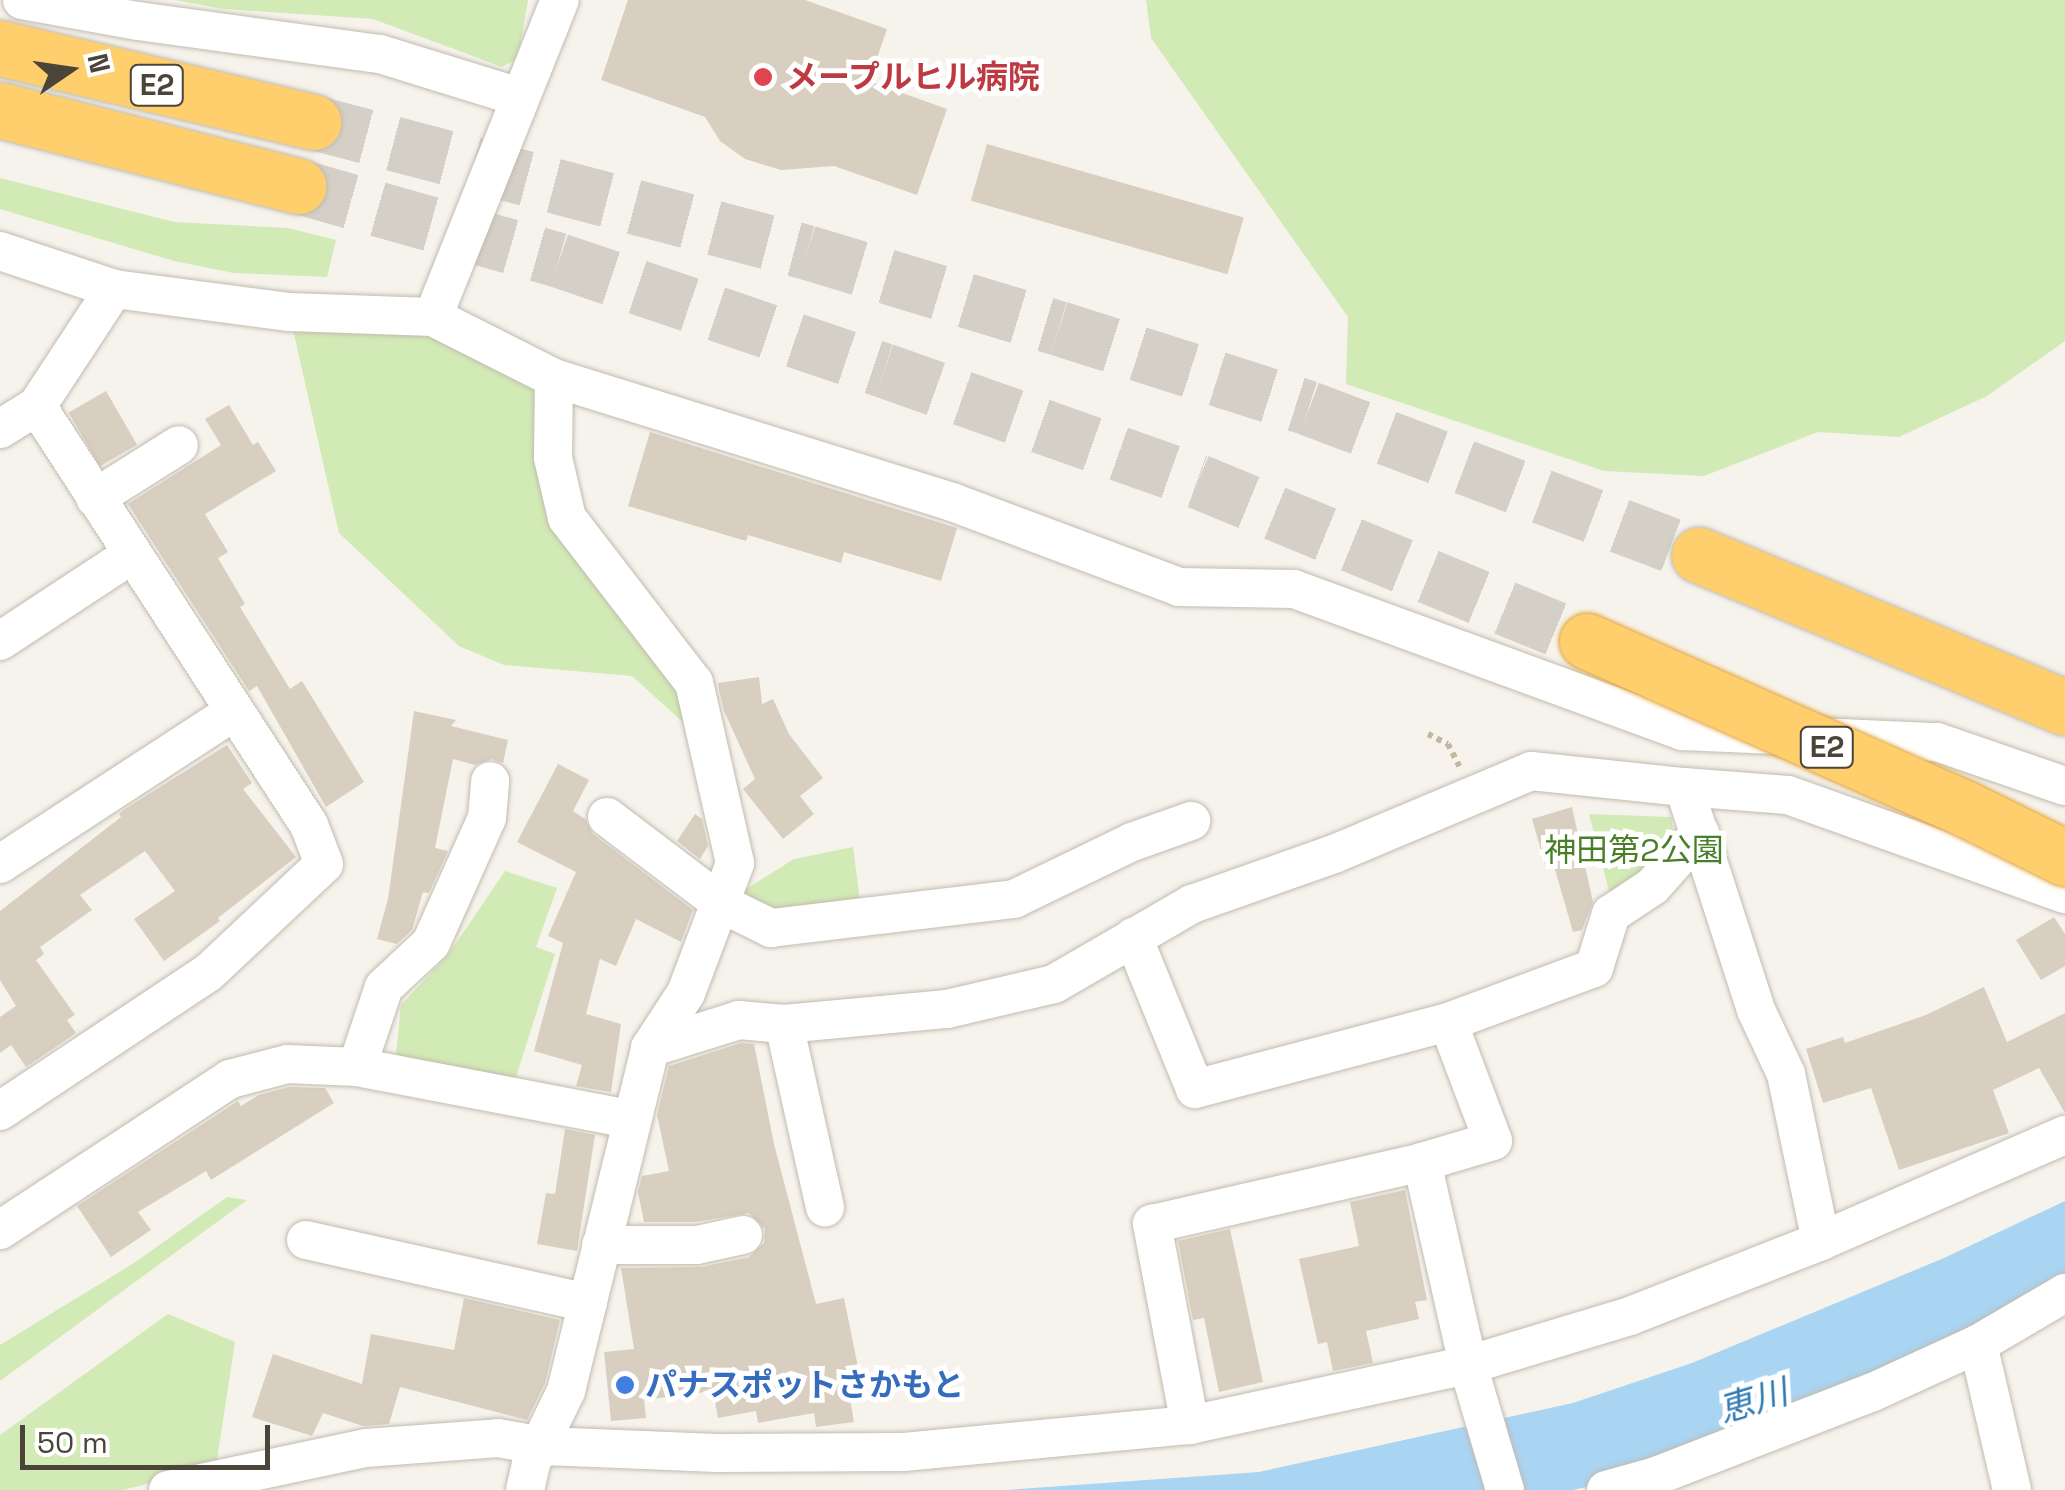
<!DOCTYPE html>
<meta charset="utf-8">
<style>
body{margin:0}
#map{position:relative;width:2065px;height:1490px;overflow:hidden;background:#f6f3ec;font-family:"Space Grotesk","Noto Sans JP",sans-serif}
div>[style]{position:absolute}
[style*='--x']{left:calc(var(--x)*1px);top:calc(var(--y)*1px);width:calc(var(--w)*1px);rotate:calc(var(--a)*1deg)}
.green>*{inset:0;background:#d2eab5}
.water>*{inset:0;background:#a9d4f2}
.building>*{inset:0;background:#d8cfc1;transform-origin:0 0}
.highway-tunnel>*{height:55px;margin-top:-27.5px;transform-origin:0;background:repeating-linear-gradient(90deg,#d4d0c8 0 55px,transparent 0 83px)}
.path>*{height:6px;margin-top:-3px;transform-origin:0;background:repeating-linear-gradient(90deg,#c4b79f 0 5px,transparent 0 10px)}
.roads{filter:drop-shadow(0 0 2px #c2bbae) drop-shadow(0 0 2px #c2bbae)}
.minor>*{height:38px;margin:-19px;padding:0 19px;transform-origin:19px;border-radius:19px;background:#fff}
.highway>*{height:55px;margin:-27.5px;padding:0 27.5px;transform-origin:27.5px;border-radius:27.5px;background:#ffcf6e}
.bridges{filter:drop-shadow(0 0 2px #e0a43c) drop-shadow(0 0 2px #e0a43c)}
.highway-bridge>*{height:55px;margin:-27.5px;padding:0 27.5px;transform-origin:27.5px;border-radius:27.5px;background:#ffcf6e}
.dots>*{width:28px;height:28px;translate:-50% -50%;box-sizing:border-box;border:5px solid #fff;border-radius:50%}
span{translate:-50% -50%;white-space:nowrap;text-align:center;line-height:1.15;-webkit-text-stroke:10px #fff;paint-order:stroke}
.shield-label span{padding:2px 8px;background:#fff;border:2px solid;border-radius:8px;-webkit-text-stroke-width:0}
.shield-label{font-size:30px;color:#4b4439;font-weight:700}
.health-label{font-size:32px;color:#be3a42;font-weight:700}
.left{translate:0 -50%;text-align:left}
.park-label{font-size:32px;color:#4a7f2a}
.shop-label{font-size:32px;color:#366cbe;font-weight:700}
.water-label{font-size:35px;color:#2e7ab2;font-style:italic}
.north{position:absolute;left:20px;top:20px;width:100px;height:100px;-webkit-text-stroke:8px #fff;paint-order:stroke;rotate:77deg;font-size:28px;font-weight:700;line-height:40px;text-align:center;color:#4b4439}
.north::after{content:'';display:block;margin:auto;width:35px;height:45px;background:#4b4439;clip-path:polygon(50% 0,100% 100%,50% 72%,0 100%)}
.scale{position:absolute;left:20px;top:1425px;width:250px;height:45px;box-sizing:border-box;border:5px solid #4b4439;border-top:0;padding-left:12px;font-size:30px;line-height:35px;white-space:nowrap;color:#4b4439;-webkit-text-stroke:8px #fff;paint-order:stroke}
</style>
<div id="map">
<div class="green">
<i style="clip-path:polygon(175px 0,528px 0,518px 58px,502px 67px,373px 19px,223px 9px)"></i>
<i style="clip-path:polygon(1146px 0,2065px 0,2065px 341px,1987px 396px,1899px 437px,1818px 432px,1704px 476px,1604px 471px,1346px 384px,1348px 317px,1151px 38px)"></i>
<i style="clip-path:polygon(0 178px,174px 222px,288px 228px,336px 240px,327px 277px,234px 273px,174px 261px,0 209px)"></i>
<i style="clip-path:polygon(289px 312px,433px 317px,554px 378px,567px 518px,694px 683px,708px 745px,632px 676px,504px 665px,459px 646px,339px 533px)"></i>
<i style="clip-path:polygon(1589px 814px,1671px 817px,1677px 847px,1613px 906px)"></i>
<i style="clip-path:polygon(853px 847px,862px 917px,722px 904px,794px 859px)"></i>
<i style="clip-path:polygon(505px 871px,557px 888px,536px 947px,555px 954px,510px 1096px,394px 1074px,401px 1005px,448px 955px)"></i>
<i style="clip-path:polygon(227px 1197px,247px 1200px,0 1381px,0 1345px,134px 1263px)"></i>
<i style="clip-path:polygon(168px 1314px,235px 1342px,216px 1466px,123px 1490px,0 1490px,0 1435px)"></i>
</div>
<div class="water">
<i style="clip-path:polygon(2065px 1201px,2065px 1299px,1665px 1469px,1573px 1490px,1007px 1490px,1259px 1472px,1573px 1403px,1692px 1363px,1944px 1258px)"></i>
</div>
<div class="building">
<i style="clip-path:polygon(628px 0,805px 0,887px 29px,869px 81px,947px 109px,917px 195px,834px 166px,781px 170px,745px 159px,720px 141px,705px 117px,601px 80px)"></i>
<i style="left:987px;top:144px;width:267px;height:59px;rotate:16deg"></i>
<i style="left:106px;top:391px;width:62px;height:43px;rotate:60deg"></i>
<i style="clip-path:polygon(229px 405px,253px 445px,258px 442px,276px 471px,205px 514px,228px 552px,218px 558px,245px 604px,240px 607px,290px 689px,302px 681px,364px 782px,326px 807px,257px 686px,249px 691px,128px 504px,221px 445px,205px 419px)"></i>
<i style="clip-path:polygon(650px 432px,957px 528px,941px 581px,844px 552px,841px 563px,748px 535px,746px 541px,628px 506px)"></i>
<i style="clip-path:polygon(759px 677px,762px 704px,773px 699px,789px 734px,823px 778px,800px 796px,814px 814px,783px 839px,743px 789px,755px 779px,724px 711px,719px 690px,718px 683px)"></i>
<i style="clip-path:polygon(414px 711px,456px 720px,451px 726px,508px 740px,503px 763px,491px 759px,475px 765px,453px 759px,435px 848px,448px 851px,429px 893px,423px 892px,412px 930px,397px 944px,377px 939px,388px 899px)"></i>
<i style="clip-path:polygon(227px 745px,252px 783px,243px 789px,296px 857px,218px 918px,220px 921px,164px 961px,134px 919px,175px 891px,145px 851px,80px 895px,92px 910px,40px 947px,44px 954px,36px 960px,75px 1015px,67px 1020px,76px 1033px,26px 1067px,11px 1045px,0 1053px,0 1017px,16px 1006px,0 980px,0 911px,121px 817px,119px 814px,125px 809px)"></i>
<i style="clip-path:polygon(558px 764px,589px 780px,573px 811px,585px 819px,593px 834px,693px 910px,681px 942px,636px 919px,616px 966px,600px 959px,586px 1014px,621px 1024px,611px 1092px,576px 1086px,582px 1065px,534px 1051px,563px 943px,548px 936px,576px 872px,517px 842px)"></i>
<i style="clip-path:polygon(1572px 807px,1593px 902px,1582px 930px,1573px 932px,1554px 866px,1546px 868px,1532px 819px)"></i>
<i style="clip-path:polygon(695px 814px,702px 819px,708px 846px,700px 859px,677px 841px)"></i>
<i style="clip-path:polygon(2054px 917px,2065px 934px,2065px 966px,2041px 980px,2016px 940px)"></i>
<i style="clip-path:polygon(1984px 987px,2007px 1042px,2065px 1013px,2065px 1113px,2039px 1068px,1993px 1090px,2009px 1133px,1899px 1170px,1871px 1088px,1823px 1103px,1806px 1049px,1843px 1037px,1845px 1043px,1926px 1015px)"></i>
<i style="clip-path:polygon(741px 1043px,754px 1044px,774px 1144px,816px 1304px,844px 1298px,859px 1372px,846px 1375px,854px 1422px,816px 1427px,814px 1413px,758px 1423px,756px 1411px,718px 1418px,713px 1391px,644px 1400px,646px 1418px,611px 1421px,604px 1352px,634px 1349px,621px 1268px,701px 1267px,749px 1257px,764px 1243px,765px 1229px,749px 1213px,695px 1222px,644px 1222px,638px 1192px,642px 1176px,669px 1171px,657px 1115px,669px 1066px)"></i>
<i style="clip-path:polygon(289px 1087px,325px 1088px,334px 1103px,211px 1180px,206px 1171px,138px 1212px,151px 1230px,111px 1257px,77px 1206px,238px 1101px,241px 1106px,259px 1095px)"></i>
<i style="clip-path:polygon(565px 1129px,595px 1135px,577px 1251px,537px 1244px,546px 1193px,555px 1194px)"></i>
<i style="clip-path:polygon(1405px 1190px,1427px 1300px,1415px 1302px,1419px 1319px,1366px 1331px,1373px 1363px,1333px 1371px,1327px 1342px,1318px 1344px,1299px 1259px,1359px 1246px,1350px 1202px)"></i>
<i style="clip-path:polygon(1230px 1229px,1263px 1382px,1219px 1392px,1204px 1318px,1193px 1320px,1178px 1241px)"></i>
<i style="clip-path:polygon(464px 1298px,560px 1320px,545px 1383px,527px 1420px,400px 1387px,389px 1424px,363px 1426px,323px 1413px,312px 1436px,252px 1417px,273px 1354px,362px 1384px,371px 1334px,454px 1350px)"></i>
</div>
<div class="highway-tunnel">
<i style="--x:313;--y:122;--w:511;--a:14.74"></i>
<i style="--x:807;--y:252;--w:263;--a:16.8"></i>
<i style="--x:1059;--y:328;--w:262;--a:17.7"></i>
<i style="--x:1309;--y:408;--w:417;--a:20.7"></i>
<i style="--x:298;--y:186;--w:271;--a:15.8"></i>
<i style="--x:559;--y:260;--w:343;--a:18.7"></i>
<i style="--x:884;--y:370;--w:333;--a:19.5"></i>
<i style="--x:1198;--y:481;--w:421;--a:22.4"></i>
</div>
<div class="path">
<i style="--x:1428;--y:734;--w:22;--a:27"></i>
<i style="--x:1448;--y:744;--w:25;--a:63"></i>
</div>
<div class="roads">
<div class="minor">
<i style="--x:22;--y:0;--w:118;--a:10.3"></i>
<i style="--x:138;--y:21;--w:244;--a:7.8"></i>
<i style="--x:380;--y:54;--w:145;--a:17.2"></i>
<i style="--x:0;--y:251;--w:120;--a:18.4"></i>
<i style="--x:114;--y:289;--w:177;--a:7.5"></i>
<i style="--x:289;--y:312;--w:144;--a:2"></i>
<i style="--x:433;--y:317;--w:136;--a:26.8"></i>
<i style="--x:554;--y:378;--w:417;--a:17.3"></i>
<i style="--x:952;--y:502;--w:242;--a:20.5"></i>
<i style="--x:1179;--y:587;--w:115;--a:1"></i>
<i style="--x:1294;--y:589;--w:413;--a:20.1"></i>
<i style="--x:1682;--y:731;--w:255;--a:2.5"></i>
<i style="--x:1937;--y:742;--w:135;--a:19"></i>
<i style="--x:433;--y:317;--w:341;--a:-68.2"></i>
<i style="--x:0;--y:429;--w:44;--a:-31.9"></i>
<i style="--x:37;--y:406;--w:140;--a:-56.7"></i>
<i style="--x:95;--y:498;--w:99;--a:-32.2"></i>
<i style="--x:0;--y:641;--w:157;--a:-33.3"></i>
<i style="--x:1684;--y:787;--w:104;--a:4.4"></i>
<i style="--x:1788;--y:795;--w:294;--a:19.7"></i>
<i style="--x:607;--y:817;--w:144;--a:37.1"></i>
<i style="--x:722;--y:904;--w:55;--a:26.1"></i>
<i style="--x:771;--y:928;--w:245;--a:-6.8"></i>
<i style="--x:1014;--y:899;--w:131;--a:-25.8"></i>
<i style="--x:1132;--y:842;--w:63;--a:-19.6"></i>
<i style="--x:0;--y:864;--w:278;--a:-33.1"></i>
<i style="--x:1133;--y:937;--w:164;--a:67.8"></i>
<i style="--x:1195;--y:1089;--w:262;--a:-14.8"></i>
<i style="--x:1448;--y:1022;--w:156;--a:-20.3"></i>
<i style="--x:1594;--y:968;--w:57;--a:-72.5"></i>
<i style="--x:1611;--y:914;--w:50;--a:-33.7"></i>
<i style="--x:1653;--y:886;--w:71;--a:-48.4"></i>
<i style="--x:784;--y:1024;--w:164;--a:-5.3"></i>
<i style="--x:947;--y:1009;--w:110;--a:-13.2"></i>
<i style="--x:1054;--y:984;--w:160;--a:-30.1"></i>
<i style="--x:1192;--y:904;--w:151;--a:-19.4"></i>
<i style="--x:1334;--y:854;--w:214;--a:-22.8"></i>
<i style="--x:1531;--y:771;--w:154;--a:6"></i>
<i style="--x:1684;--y:787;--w:234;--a:72.1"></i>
<i style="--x:1756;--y:1010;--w:71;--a:64.9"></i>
<i style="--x:1786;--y:1074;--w:171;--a:78.2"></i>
<i style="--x:650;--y:1048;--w:93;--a:-17.5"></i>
<i style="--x:739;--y:1020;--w:45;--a:5.1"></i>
<i style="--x:784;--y:1024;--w:188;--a:77.4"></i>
<i style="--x:357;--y:1067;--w:84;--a:-71.4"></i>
<i style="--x:384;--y:987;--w:64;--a:-43.1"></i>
<i style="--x:431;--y:943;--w:137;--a:-65.9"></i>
<i style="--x:487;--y:818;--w:37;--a:-85"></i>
<i style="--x:0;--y:1111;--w:250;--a:-33.6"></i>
<i style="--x:208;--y:973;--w:159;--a:-43.2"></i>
<i style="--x:324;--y:864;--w:42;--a:-111"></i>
<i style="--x:309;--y:825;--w:500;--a:-123"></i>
<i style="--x:1422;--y:1162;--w:208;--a:77.2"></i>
<i style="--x:1468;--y:1365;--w:130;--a:73.5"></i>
<i style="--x:0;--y:1230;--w:275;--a:-33.3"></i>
<i style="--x:230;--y:1079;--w:59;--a:-14.7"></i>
<i style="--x:287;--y:1064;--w:70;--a:2.5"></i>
<i style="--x:357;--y:1067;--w:278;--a:10.8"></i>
<i style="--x:306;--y:1240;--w:289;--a:12.6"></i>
<i style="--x:601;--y:1245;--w:96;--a:0"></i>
<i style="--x:697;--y:1245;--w:47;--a:-12.3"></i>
<i style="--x:1978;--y:1344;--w:150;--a:76.9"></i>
<i style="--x:1190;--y:1425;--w:205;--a:-100.7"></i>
<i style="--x:1152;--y:1224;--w:277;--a:-12.9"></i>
<i style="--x:1422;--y:1162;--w:74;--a:-16.5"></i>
<i style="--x:1493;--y:1141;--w:127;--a:-110.7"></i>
<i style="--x:168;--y:1490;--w:202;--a:-12"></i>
<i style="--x:366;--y:1448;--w:132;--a:-4.3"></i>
<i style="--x:498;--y:1438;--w:46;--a:10.1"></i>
<i style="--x:543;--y:1446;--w:174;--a:2.3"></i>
<i style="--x:717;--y:1453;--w:187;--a:-0.3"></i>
<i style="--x:904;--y:1452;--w:287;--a:-5.4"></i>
<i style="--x:1190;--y:1425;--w:284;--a:-12.2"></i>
<i style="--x:1468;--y:1365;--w:169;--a:-16.8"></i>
<i style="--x:1630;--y:1316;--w:205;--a:-21.4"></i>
<i style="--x:1821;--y:1241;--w:266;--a:-23.5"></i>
<i style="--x:525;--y:1490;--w:28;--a:-77"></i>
<i style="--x:531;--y:1463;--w:80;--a:-64.1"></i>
<i style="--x:566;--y:1391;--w:353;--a:-76.2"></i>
<i style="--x:650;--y:1048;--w:66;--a:-56.8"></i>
<i style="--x:686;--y:993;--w:139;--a:-69.3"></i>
<i style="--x:735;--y:863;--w:185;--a:-102.8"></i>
<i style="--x:694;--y:683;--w:208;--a:-127.6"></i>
<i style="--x:567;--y:518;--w:62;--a:-103.1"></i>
<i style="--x:553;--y:458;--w:80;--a:-89.3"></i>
<i style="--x:1606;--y:1490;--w:52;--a:-15.6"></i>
<i style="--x:1656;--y:1476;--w:233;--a:-21.2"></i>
<i style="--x:1873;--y:1392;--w:115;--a:-24.6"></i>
<i style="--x:1978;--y:1344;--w:101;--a:-30.4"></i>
</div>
<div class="highway">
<i style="--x:0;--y:48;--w:322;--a:13.3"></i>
<i style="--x:0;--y:110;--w:308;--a:14.3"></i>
<i style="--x:1699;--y:555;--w:396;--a:22.6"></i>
</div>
</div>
<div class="bridges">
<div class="highway-bridge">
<i style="--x:1587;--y:641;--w:412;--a:23.9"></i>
<i style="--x:1964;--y:808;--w:113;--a:26.3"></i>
</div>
</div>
<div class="dots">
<i style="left:763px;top:77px;background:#e0444e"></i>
<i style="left:625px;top:1385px;background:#3f7fe0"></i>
</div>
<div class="shield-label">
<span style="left:157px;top:85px">E2</span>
<span style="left:1827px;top:747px">E2</span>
</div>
<div class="health-label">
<span class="left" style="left:786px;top:77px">メープルヒル病院</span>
</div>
<div class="park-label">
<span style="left:1634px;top:850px">神田第2公園</span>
</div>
<div class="shop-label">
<span class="left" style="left:645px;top:1385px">パナスポットさかもと</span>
</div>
<div class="water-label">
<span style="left:1753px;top:1401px;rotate:-17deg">恵川</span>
</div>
<div class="north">N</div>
<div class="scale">50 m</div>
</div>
